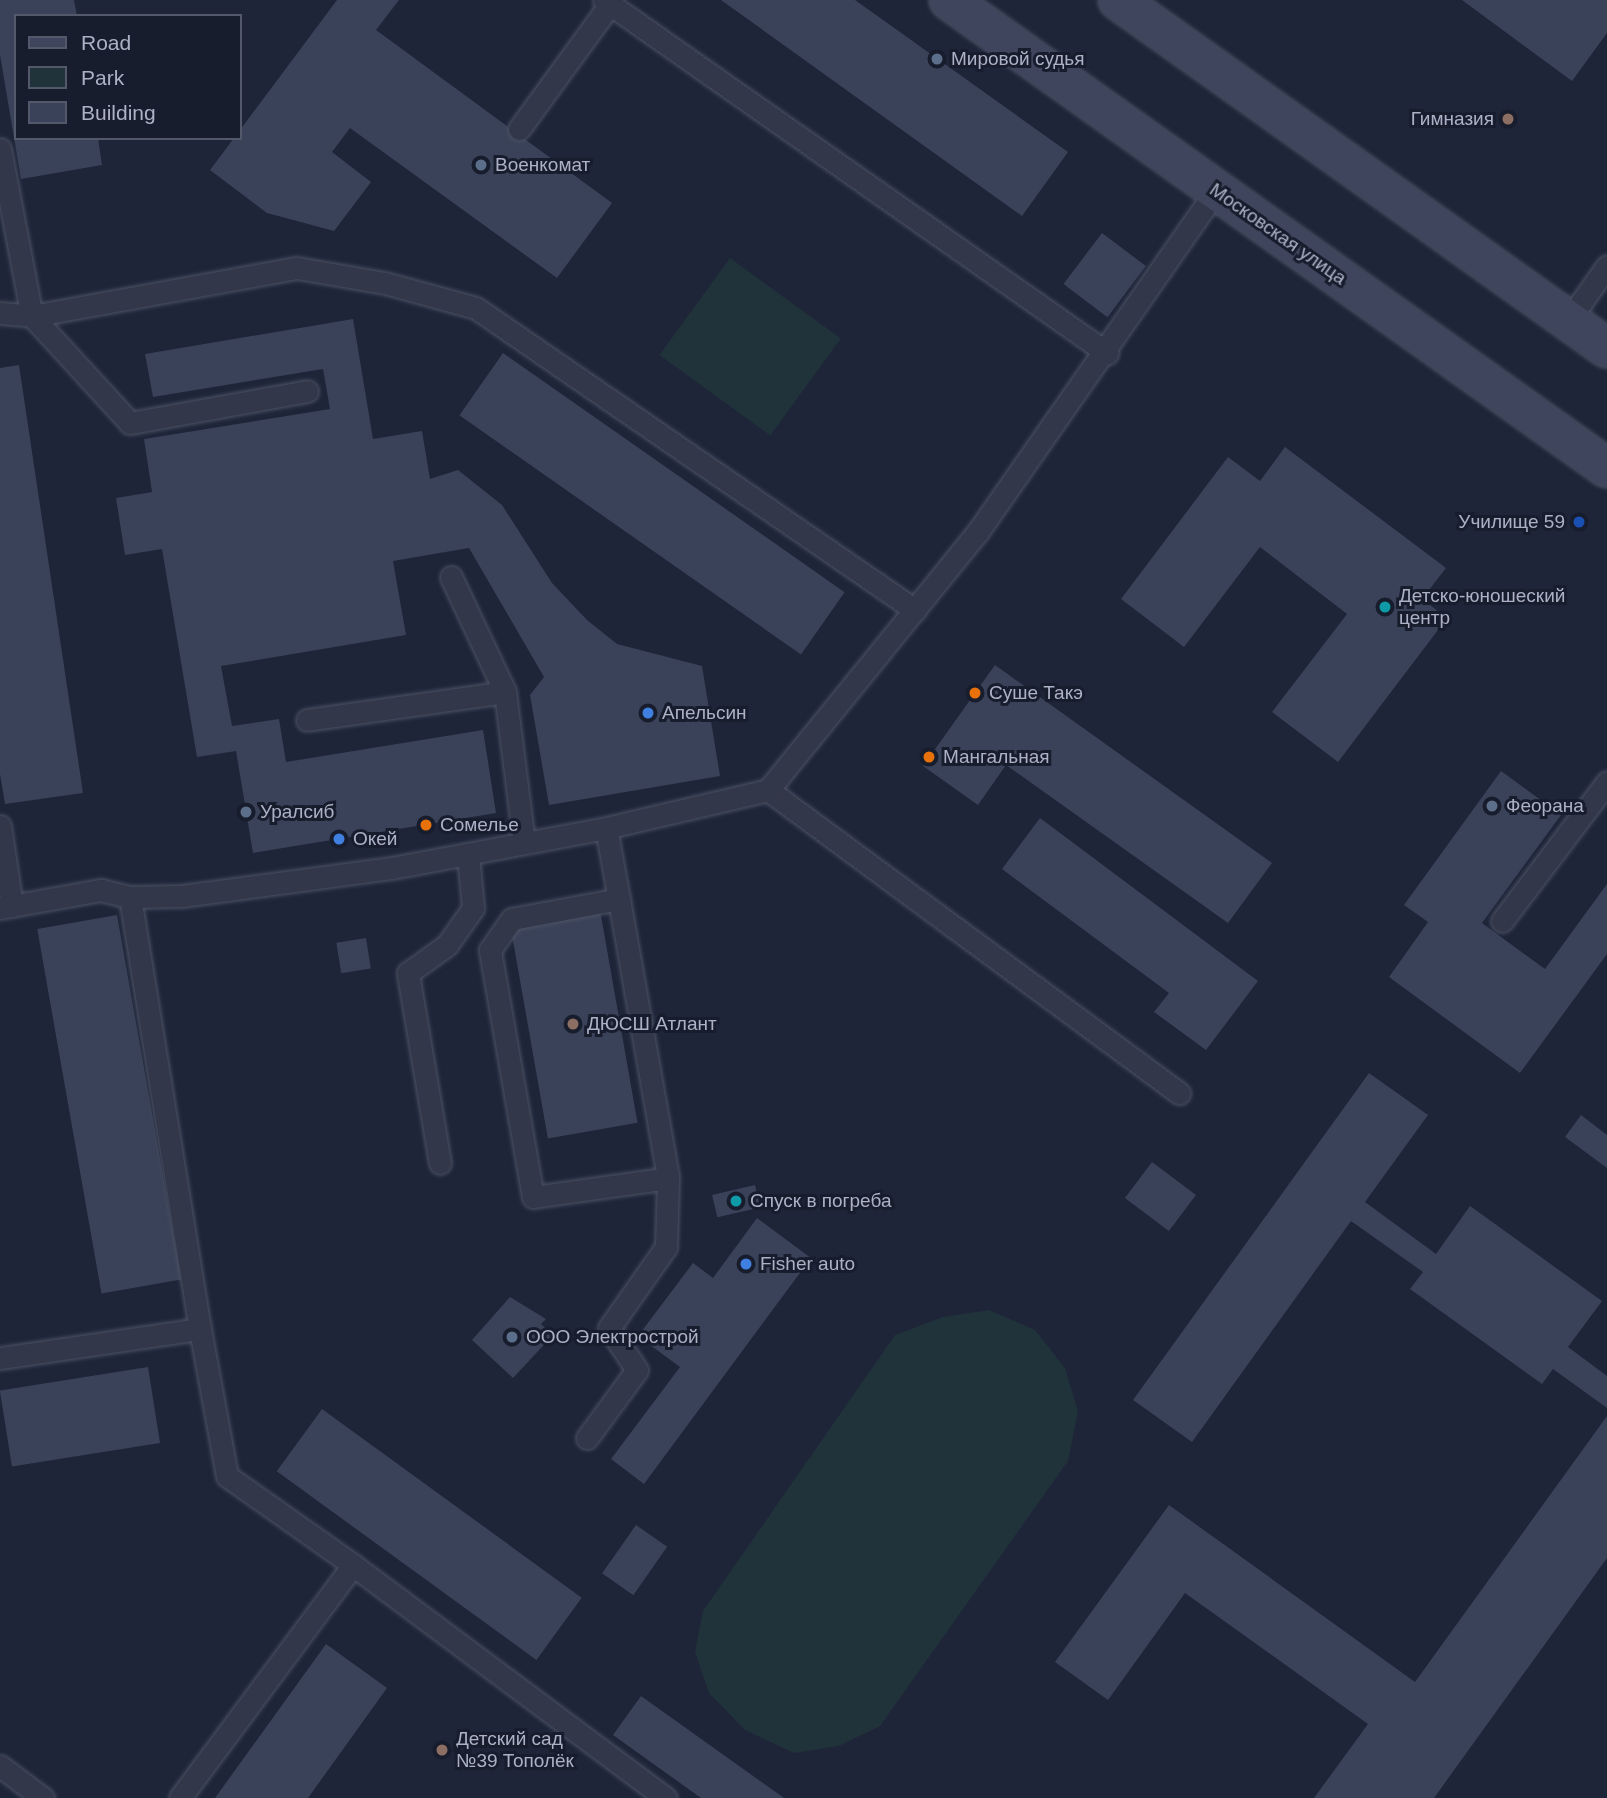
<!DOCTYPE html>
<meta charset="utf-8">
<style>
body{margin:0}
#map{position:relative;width:1607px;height:1798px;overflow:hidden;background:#1e2539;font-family:Arial,sans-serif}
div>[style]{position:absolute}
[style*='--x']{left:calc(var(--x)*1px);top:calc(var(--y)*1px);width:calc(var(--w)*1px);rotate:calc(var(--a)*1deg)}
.green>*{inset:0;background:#20323a;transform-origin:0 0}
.building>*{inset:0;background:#3a4259;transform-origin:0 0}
.roads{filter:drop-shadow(0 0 2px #4c5264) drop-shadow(0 0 2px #4c5264)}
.service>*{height:21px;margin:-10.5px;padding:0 10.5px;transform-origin:10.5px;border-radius:10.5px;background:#323749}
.secondary>*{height:38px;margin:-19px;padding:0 19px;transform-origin:19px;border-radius:19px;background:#3f455d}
.dots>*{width:19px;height:19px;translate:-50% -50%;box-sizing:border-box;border:4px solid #181d2d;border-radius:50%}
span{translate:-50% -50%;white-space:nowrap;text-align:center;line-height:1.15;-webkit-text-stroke:6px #181d2d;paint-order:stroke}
.poi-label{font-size:19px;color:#acb1c6}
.left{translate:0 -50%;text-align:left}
.right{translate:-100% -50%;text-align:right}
.street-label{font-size:19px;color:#acb1c6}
.legend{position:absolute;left:14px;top:14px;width:228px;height:126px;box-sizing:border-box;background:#181d2d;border:2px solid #53586a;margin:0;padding:9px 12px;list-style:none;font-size:21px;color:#acb1c6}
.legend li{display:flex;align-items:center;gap:14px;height:35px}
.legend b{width:35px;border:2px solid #53586a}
</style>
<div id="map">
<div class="green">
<i style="left:730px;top:258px;width:137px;height:120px;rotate:36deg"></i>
<i style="clip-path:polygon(989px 1310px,1035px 1330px,1065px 1368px,1078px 1411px,1068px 1461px,880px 1726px,839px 1746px,794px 1753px,745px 1730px,709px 1693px,695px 1652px,703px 1611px,895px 1335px,943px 1317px)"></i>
</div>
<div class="building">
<i style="clip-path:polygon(0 0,74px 0,77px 16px,16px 16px,16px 138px,98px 138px,102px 165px,21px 179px,0 55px)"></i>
<i style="clip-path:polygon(337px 0,399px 0,376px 30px,612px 203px,557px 278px,350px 128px,332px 152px,371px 182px,334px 231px,267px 213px,210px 170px,234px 138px,240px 138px,240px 130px)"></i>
<i style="clip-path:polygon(721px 0,855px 0,1068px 152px,1022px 216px)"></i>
<i style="clip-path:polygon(1462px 0,1607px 0,1607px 33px,1572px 81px)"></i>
<i style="left:1102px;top:233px;width:55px;height:64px;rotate:37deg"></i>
<i style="clip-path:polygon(353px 319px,373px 439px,422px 431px,430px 479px,458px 470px,502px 505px,552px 583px,587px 620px,617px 644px,702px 666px,720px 776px,549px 805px,530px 695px,544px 677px,469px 548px,393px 561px,406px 635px,221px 666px,232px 726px,279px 719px,286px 762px,483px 730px,496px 813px,253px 853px,236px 751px,197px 757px,162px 549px,125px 555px,116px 498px,152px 492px,144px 439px,330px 409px,323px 369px,153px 397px,145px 354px)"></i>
<i style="left:503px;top:353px;width:417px;height:76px;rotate:35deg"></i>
<i style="clip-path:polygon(19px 365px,83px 793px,5px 804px,0 774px,0 368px)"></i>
<i style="clip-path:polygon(1285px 447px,1446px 568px,1422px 599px,1447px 618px,1338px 762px,1272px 712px,1347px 614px,1260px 547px,1184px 647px,1121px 599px,1228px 457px,1260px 481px)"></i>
<i style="clip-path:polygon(995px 665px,1272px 863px,1228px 923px,1006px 765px,978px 805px,923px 766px)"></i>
<i style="clip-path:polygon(1501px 771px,1561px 815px,1482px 923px,1545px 969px,1607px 884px,1607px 954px,1520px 1073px,1389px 977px,1428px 922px,1404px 905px)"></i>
<i style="clip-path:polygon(1040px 818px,1258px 981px,1206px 1050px,1154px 1012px,1169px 993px,1002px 869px)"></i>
<i style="left:600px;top:910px;width:216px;height:91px;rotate:80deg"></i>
<i style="left:117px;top:915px;width:370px;height:81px;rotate:80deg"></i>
<i style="left:366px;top:938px;width:31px;height:30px;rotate:81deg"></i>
<i style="clip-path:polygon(1369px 1073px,1428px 1115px,1365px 1202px,1436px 1254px,1470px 1206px,1602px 1301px,1568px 1347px,1607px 1376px,1607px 1408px,1553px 1369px,1542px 1384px,1410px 1289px,1423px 1272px,1351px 1221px,1192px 1442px,1133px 1400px)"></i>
<i style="clip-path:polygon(1581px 1115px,1607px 1135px,1607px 1168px,1565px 1137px)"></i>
<i style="left:1152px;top:1162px;width:55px;height:45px;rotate:37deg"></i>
<i style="left:755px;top:1185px;width:23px;height:44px;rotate:77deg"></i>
<i style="clip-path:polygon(757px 1218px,811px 1258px,644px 1484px,611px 1459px,680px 1367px,638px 1336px,693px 1263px,713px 1278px)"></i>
<i style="clip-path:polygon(510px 1297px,546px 1319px,541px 1324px,553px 1335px,513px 1378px,472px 1340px)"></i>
<i style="left:148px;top:1367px;width:77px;height:150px;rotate:81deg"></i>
<i style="left:322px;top:1409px;width:321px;height:77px;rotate:36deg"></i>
<i style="clip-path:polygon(1607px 1416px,1607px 1558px,1434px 1798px,1314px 1798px,1368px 1724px,1185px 1593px,1108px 1700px,1055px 1662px,1169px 1505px,1415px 1682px)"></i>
<i style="left:636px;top:1525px;width:38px;height:59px;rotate:35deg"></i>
<i style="clip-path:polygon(326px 1644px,387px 1688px,308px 1798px,215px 1798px)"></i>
<i style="clip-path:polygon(641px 1696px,784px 1798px,701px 1798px,613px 1735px)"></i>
</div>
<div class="roads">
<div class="service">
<i style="--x:604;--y:0;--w:615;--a:35.06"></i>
<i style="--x:519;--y:129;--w:155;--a:-53.9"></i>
<i style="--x:0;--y:149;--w:170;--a:79.2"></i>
<i style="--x:32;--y:316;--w:145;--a:47.5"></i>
<i style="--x:130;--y:423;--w:180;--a:-10.2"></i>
<i style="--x:0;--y:313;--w:32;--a:5"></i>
<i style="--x:32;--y:316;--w:269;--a:-10.3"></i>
<i style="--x:297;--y:268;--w:89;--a:9.7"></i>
<i style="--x:385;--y:283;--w:94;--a:15.4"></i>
<i style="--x:476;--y:308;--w:533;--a:34.53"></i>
<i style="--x:1568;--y:321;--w:67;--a:-54.7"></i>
<i style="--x:451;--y:577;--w:127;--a:64.8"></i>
<i style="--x:505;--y:692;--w:151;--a:82.8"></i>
<i style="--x:307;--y:720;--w:200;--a:-8"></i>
<i style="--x:768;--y:790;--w:511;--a:36.4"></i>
<i style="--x:0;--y:826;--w:81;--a:81.5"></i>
<i style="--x:606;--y:828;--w:72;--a:79.6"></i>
<i style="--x:619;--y:899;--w:283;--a:80"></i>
<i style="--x:668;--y:1178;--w:136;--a:172"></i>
<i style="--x:533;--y:1197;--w:251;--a:-99.9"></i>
<i style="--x:490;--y:950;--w:38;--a:-55"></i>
<i style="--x:512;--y:919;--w:109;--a:-10.6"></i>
<i style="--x:130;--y:897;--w:438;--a:80.8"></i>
<i style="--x:0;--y:908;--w:103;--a:-10.1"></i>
<i style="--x:101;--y:890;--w:30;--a:14"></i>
<i style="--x:130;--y:897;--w:52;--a:-1.1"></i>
<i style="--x:182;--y:896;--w:212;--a:-7.6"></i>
<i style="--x:392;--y:868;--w:218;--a:-10.6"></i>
<i style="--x:606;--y:828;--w:166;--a:-13.2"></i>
<i style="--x:768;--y:790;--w:331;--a:-50.9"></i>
<i style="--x:977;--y:533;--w:417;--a:-55.1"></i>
<i style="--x:1502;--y:921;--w:174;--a:-52.9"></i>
<i style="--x:440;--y:1163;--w:193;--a:-99.6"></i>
<i style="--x:408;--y:973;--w:48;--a:-35.7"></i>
<i style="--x:447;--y:945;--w:45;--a:-54.9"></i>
<i style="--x:473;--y:908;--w:53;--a:-95.4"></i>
<i style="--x:0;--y:1358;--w:202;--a:-8.3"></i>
<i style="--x:200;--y:1329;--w:149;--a:79.6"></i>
<i style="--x:227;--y:1476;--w:154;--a:35.2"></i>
<i style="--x:353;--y:1565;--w:290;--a:126.6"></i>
<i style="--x:587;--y:1438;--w:84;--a:-53.7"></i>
<i style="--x:637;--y:1370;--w:50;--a:-123.7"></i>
<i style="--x:609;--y:1328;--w:99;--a:-54.9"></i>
<i style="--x:666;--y:1247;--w:69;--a:-88.3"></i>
<i style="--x:353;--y:1565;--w:390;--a:36.7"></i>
<i style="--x:0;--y:1766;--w:54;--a:36.7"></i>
</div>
<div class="secondary">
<i style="--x:949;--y:0;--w:807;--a:35.42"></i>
<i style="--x:1118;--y:0;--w:600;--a:35.44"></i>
</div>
</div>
<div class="dots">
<i style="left:937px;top:59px;background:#5c6f8a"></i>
<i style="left:1508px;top:119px;background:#8d6e63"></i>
<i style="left:481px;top:165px;background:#5c6f8a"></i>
<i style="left:1579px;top:522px;background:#1a4fb4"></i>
<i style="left:1385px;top:607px;background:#0f9aa8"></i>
<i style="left:975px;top:693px;background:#e8710a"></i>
<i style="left:648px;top:713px;background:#3f7fe0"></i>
<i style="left:929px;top:757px;background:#e8710a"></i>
<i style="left:1492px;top:806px;background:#5c6f8a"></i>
<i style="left:246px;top:812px;background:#5c6f8a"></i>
<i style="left:426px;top:825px;background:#e8710a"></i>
<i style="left:339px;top:839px;background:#3f7fe0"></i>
<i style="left:573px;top:1024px;background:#8d6e63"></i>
<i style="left:736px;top:1201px;background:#0f9aa8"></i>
<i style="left:746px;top:1264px;background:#3f7fe0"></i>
<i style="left:512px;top:1337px;background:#5c6f8a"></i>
<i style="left:442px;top:1750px;background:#8d6e63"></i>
</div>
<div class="poi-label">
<span class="left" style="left:951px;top:59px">Мировой судья</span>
<span class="right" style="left:1494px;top:119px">Гимназия</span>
<span class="left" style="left:495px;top:165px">Военкомат</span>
<span class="right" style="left:1565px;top:522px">Училище 59</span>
<span class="left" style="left:1399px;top:607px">Детско-юношеский<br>центр</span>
<span class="left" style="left:989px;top:693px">Суше Такэ</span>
<span class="left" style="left:662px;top:713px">Апельсин</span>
<span class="left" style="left:943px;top:757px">Мангальная</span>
<span class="left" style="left:1506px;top:806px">Феорана</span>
<span class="left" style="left:260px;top:812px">Уралсиб</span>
<span class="left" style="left:440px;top:825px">Сомелье</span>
<span class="left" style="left:353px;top:839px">Окей</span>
<span class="left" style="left:587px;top:1024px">ДЮСШ Атлант</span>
<span class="left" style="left:750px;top:1201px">Спуск в погреба</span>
<span class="left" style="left:760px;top:1264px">Fisher auto</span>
<span class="left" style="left:526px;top:1337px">ООО Электрострой</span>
<span class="left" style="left:456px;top:1750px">Детский сад<br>№39 Тополёк</span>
</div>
<div class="street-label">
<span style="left:1278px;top:234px;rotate:35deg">Московская улица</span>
</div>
<ul class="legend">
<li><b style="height:9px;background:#3f455d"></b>Road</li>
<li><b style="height:19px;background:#20323a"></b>Park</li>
<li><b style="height:19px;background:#3a4259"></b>Building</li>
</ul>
</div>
